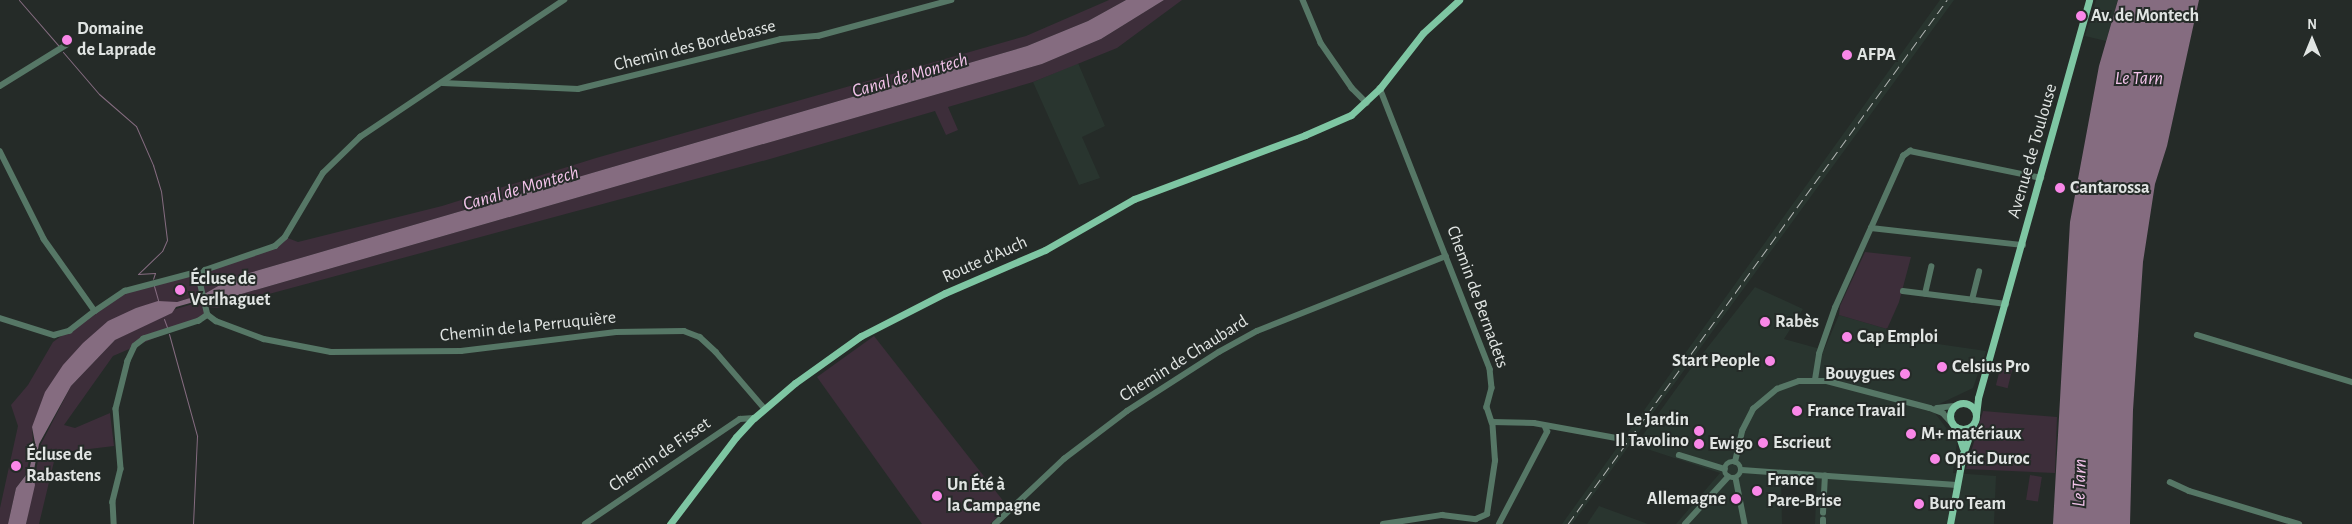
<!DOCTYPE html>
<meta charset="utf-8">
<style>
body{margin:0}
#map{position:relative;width:2352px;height:524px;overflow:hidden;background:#252b28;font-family:"Alegreya Sans",sans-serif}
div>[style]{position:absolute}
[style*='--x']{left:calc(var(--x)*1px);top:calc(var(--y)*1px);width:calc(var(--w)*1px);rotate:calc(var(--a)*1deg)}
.built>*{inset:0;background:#29352f}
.green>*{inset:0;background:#3d2e3a;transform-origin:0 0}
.water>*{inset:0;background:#856c80}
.stream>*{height:1px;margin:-0.5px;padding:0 0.5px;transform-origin:0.5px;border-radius:0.5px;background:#856c80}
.minor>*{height:5.5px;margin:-2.75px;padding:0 2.75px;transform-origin:2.75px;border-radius:2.75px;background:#567766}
.minor>.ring{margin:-2.75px;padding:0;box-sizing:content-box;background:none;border:5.5px solid #567766;border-radius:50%}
.major>*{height:7px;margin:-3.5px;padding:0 3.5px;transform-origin:3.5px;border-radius:3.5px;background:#7ec6a3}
.major>.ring{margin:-3.5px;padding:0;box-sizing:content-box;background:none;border:7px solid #7ec6a3;border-radius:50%}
.rail>*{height:1px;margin-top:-0.5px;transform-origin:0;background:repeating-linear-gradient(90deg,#b2b6b4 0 10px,transparent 0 15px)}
.dots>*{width:14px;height:14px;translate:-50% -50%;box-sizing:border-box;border:2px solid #252b28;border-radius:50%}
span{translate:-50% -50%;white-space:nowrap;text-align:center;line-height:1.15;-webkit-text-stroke:4px #252b28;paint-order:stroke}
.poi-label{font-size:18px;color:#e1e5e3;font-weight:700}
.left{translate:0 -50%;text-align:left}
.right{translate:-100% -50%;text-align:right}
.street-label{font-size:18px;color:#e1e5e3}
.water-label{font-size:19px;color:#f3c3ea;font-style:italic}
.north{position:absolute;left:2287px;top:15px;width:50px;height:50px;-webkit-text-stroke:4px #252b28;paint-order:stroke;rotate:0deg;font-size:14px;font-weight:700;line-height:20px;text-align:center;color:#e1e5e3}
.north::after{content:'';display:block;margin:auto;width:18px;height:22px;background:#e1e5e3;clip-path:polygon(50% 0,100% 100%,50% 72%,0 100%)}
</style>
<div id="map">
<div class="built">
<i style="clip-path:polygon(1940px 0,1954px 0,1572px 524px,1562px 524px)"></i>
<i style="clip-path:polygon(2096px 0,2118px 0,2106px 41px,2085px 36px)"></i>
<i style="clip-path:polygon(1078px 63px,1105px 126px,1082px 137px,1100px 178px,1079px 185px,1033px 82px)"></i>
<i style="clip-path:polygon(1755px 287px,1803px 309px,1784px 339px,1824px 350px,1839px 315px,1887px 329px,1897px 338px,1986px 351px,1973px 388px,1935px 406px,1934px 412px,1957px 442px,1953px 473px,1996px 476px,1994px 524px,1815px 524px,1817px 477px,1781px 475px,1782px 524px,1676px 524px,1720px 473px,1641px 447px,1640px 439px,1689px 371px)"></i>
<i style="clip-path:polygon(1599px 506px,1648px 524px,1587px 524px)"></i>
</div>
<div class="green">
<i style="clip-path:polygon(1109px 0,1126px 0,1088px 21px,1027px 46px,232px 278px,206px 293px,177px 302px,136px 308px,32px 427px,33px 442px,26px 474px,16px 488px,8px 524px,0 524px,0 508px,18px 426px,11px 405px,28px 385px,53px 342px,125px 291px,193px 273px,199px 277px,205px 270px,274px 246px,285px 237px,298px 242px,442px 206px,596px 158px,1026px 36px)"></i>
<i style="clip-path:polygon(1164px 0,1182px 0,1117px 48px,1033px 82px,948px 107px,958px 130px,946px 135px,935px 111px,770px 159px,217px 308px,208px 307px,208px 315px,113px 356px,64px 425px,75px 428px,110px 413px,114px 446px,56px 453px,39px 524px,26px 524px,41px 444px,71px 386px,115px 340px,176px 309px,209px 299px,224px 299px,1042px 64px,1101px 39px)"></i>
<i style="clip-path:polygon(1865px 252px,1911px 257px,1899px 302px,1887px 329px,1839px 315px,1840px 306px)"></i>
<i style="clip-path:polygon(874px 336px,1008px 507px,990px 524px,922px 524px,817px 377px)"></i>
<i style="left:2002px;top:361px;width:12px;height:25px;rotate:14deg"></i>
<i style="clip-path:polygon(1983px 411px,2057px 417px,2055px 473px,1966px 469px)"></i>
<i style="left:2030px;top:475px;width:12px;height:25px;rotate:9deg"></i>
</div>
<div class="water">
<i style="clip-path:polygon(1126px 0,1164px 0,1101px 39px,1042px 64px,224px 299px,208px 298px,176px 307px,172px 313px,115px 340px,71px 386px,39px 444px,33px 475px,35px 485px,26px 524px,8px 524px,16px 488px,29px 471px,35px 443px,32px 427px,45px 392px,63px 365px,83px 343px,108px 321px,136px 308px,158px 301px,177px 302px,206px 293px,232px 278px,1027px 46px,1088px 21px)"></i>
<i style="clip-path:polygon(2118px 0,2199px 0,2167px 146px,2155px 184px,2143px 262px,2133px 410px,2130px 524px,2053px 524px,2070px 222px,2099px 66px)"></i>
</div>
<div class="stream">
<i style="--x:19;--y:0;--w:60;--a:49.1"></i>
<i style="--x:63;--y:52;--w:55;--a:49.4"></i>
<i style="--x:99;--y:94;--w:49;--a:40.9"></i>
<i style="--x:136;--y:126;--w:43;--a:66.4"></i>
<i style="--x:153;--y:165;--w:27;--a:73"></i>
<i style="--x:161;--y:191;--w:49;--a:83"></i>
<i style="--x:167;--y:240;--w:12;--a:114"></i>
<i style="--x:162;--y:251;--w:33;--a:136"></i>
<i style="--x:138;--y:274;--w:17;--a:-3"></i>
<i style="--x:155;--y:273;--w:6;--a:108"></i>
<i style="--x:154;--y:286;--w:15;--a:74"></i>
<i style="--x:164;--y:319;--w:12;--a:70"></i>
<i style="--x:169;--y:334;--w:106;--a:74.6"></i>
<i style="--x:197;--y:436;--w:88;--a:92.6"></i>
</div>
<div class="minor">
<i style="--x:1303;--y:0;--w:47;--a:67.3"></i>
<i style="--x:1321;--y:43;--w:55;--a:55.4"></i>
<i style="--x:1352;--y:88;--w:21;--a:45"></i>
<i style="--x:443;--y:83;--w:135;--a:2.5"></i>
<i style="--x:578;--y:89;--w:209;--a:-13.8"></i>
<i style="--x:781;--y:39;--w:37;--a:-5"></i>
<i style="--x:818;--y:36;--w:138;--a:-15.1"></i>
<i style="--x:0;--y:86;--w:78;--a:-31.8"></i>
<i style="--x:1380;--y:88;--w:302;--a:68.6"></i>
<i style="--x:1490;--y:369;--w:19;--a:84"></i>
<i style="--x:1492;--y:388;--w:20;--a:105"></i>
<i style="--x:1487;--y:407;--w:16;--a:72"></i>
<i style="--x:1492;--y:422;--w:42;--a:1.4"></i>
<i style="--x:1534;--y:423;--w:89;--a:10.3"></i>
<i style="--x:0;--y:151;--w:98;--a:63.4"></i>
<i style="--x:44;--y:239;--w:88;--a:54.7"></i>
<i style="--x:95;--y:311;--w:36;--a:-34"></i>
<i style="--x:125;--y:291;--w:70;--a:-14.8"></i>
<i style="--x:193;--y:273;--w:7;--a:34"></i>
<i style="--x:199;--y:277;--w:39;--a:77"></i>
<i style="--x:208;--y:315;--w:11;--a:146"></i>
<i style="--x:199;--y:321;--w:58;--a:161.9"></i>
<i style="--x:144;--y:339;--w:11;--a:142"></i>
<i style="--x:135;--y:346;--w:17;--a:115"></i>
<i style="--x:128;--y:361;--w:49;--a:104"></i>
<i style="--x:116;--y:409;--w:60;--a:85.2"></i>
<i style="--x:121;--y:469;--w:34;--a:104"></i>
<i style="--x:113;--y:502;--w:22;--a:87"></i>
<i style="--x:1871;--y:228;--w:79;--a:-66"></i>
<i style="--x:1903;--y:156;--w:9;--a:-36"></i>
<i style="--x:1910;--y:151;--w:134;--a:11.6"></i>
<i style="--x:199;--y:277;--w:9;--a:-49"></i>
<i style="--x:205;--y:270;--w:74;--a:-18.9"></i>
<i style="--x:275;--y:246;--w:13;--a:-42"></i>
<i style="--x:285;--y:237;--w:74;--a:-59.3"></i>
<i style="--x:323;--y:173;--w:52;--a:-44.2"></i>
<i style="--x:360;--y:137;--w:246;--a:-33.9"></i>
<i style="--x:1903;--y:291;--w:104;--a:7.2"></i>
<i style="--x:1925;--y:294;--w:28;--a:-77"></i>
<i style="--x:1972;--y:300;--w:29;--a:-76"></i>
<i style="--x:208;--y:315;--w:10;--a:37"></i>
<i style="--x:216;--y:321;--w:51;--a:20.6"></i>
<i style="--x:264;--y:339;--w:68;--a:11"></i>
<i style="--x:331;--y:352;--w:130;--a:-0.4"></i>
<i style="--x:461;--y:351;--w:156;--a:-7"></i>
<i style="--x:616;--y:332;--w:68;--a:-0.8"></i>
<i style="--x:684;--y:331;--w:17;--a:21"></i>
<i style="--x:700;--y:337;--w:22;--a:43"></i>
<i style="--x:716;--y:352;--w:75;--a:49.3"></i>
<i style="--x:0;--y:318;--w:57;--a:17.5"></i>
<i style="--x:54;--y:335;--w:16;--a:-15"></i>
<i style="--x:69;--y:331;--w:33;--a:-38"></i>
<i style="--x:2197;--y:335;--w:162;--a:16.9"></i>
<i style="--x:1815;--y:380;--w:26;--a:-81"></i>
<i style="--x:1819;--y:354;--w:49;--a:-70.8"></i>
<i style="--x:1835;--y:308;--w:88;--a:-65.8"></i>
<i style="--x:1871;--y:228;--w:153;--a:6.4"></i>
<i style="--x:1937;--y:408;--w:17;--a:-7"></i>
<i style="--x:1679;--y:455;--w:48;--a:16.9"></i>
<i class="ring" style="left:1725px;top:462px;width:10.5px;height:10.5px"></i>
<i style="--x:1735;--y:462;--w:32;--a:-77"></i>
<i style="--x:1742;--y:431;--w:25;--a:-63"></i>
<i style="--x:1753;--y:409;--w:31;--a:-40"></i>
<i style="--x:1777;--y:389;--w:23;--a:-20"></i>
<i style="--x:1799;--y:381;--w:28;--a:0"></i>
<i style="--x:1827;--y:381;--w:106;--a:14.7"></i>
<i style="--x:1930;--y:408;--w:14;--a:21"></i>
<i style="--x:1943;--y:413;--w:13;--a:48"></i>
<i style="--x:1742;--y:470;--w:215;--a:4"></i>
<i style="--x:1736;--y:478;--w:47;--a:78.9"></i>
<i style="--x:2170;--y:482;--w:21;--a:25"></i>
<i style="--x:2189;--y:491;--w:115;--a:16.7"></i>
<i style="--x:1823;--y:513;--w:37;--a:-87"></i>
<i style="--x:585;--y:524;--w:187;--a:-34.1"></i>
<i style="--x:740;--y:419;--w:14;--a:-4"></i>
<i style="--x:995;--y:524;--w:95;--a:-43.3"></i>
<i style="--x:1064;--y:459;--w:79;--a:-37.3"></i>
<i style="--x:1127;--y:411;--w:109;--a:-32.7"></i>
<i style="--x:1219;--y:352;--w:43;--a:-28.9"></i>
<i style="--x:1257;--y:331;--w:203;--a:-21.6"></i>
<i style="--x:1383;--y:524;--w:60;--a:-8.7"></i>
<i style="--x:1442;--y:515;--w:34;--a:7"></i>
<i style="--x:1476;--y:519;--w:12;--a:-24"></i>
<i style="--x:1487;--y:514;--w:54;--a:-81.4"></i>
<i style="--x:1495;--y:461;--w:39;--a:-94"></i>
<i style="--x:1499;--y:524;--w:104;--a:-62.4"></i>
<i style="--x:1547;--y:432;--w:5;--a:-112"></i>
<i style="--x:1685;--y:524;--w:64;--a:-47.5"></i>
<i style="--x:1823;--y:524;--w:4;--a:-90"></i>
</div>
<div class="major">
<i class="ring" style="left:1950px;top:403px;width:19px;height:19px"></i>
<i style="--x:1976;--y:415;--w:17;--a:-83"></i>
<i style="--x:1978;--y:398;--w:413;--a:-74.4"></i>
<i style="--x:1956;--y:427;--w:22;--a:72"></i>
<i style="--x:670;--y:524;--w:109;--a:-52.8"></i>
<i style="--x:736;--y:437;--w:26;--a:-47"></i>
<i style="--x:754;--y:418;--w:54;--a:-40.5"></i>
<i style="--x:795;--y:383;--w:81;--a:-35.5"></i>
<i style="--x:861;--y:336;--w:94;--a:-27.1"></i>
<i style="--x:945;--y:293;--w:109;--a:-23.3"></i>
<i style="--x:1045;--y:250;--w:103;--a:-29.8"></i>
<i style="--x:1134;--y:199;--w:183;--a:-20.5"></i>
<i style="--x:1305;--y:135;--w:50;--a:-23.5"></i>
<i style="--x:1351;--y:115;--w:40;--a:-43"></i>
<i style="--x:1380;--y:88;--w:70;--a:-52"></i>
<i style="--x:1423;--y:33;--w:49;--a:-42.5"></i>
<i style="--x:1950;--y:524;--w:71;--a:-79.5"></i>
<i style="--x:1963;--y:454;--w:31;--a:-71"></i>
</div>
<div class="rail">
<i style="--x:1568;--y:524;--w:647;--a:-54.12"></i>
</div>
<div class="dots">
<i style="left:2081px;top:16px;background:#f987e8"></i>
<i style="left:67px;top:40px;background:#f987e8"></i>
<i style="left:1847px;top:55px;background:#f987e8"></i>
<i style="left:2060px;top:188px;background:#f987e8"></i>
<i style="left:180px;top:290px;background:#f987e8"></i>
<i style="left:1765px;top:322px;background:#f987e8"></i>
<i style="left:1847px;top:337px;background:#f987e8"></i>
<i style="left:1770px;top:361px;background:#f987e8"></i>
<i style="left:1942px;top:367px;background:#f987e8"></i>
<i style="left:1905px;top:374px;background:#f987e8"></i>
<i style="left:1797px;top:411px;background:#f987e8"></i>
<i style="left:1699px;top:431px;background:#f987e8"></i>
<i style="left:1911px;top:434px;background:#f987e8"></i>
<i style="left:1763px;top:443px;background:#f987e8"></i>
<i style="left:1699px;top:444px;background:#f987e8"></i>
<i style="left:1935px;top:459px;background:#f987e8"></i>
<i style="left:16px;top:466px;background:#f987e8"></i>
<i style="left:1757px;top:491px;background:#f987e8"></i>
<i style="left:937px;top:496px;background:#f987e8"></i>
<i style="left:1736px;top:499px;background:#f987e8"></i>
<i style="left:1919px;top:504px;background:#f987e8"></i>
</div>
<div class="poi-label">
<span class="left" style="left:2091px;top:16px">Av. de Montech</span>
<span class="left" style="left:77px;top:40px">Domaine<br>de Laprade</span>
<span class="left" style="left:1857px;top:55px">AFPA</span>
<span class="left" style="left:2070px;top:188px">Cantarossa</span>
<span class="left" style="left:190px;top:290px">Écluse de<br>Verlhaguet</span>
<span class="left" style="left:1775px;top:322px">Rabès</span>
<span class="left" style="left:1857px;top:337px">Cap Emploi</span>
<span class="right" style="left:1760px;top:361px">Start People</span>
<span class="left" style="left:1952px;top:367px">Celsius Pro</span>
<span class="right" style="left:1895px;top:374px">Bouygues</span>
<span class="left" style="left:1807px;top:411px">France Travail</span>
<span class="right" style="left:1689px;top:431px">Le Jardin<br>Il Tavolino</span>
<span class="left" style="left:1921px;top:434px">M+ matériaux</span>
<span class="left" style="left:1773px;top:443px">Escrieut</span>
<span class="left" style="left:1709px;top:444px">Ewigo</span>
<span class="left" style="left:26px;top:466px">Écluse de<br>Rabastens</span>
<span class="left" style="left:1945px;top:459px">Optic Duroc</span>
<span class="left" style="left:1767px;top:491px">France<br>Pare-Brise</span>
<span class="left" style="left:947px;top:496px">Un Été à<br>la Campagne</span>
<span class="right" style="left:1726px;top:499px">Allemagne</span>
<span class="left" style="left:1929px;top:504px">Buro Team</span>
</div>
<div class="street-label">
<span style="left:695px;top:46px;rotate:-14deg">Chemin des Bordebasse</span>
<span style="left:2033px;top:151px;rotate:-74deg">Avenue de Toulouse</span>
<span style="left:985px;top:260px;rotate:-24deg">Route d'Auch</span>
<span style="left:1477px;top:297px;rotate:70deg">Chemin de Bernadets</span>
<span style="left:528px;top:327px;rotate:-6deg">Chemin de la Perruquière</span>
<span style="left:1184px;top:359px;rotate:-32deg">Chemin de Chaubard</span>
<span style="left:660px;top:455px;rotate:-34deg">Chemin de Fisset</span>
</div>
<div class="water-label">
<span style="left:910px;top:76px;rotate:-16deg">Canal de Montech</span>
<span style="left:2139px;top:79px">Le Tarn</span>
<span style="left:521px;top:189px;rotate:-16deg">Canal de Montech</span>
<span style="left:2080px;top:483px;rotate:-88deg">Le Tarn</span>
</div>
<div class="north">N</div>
</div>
